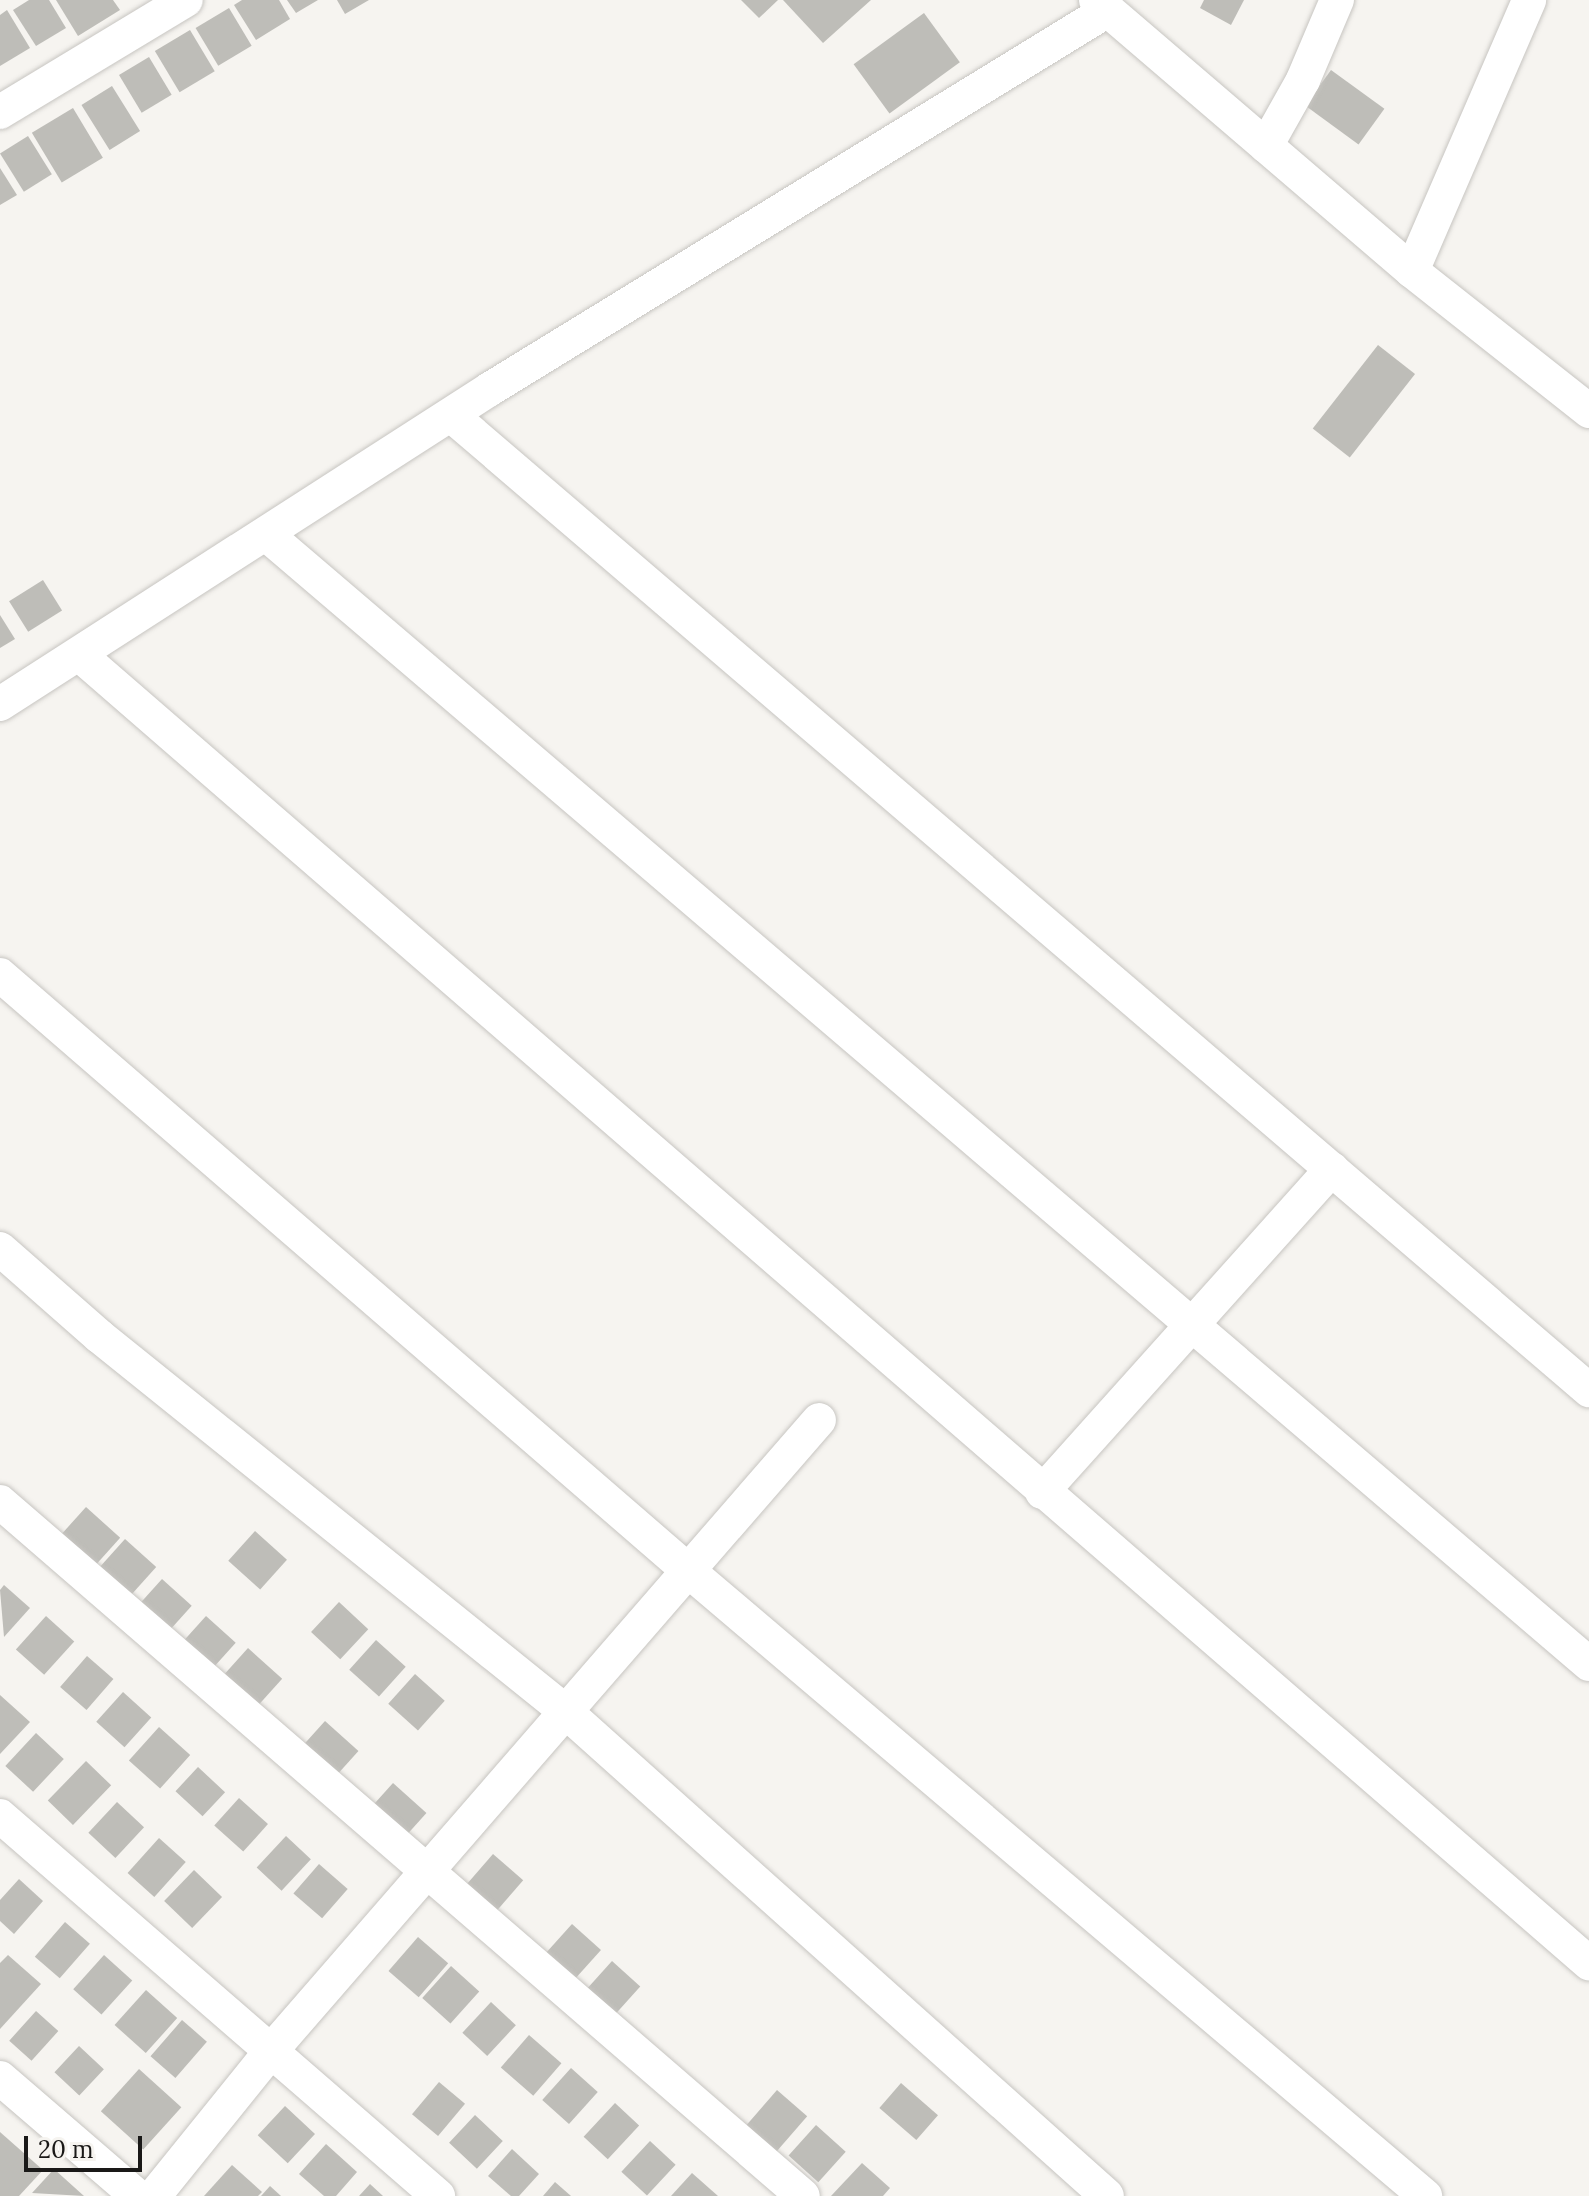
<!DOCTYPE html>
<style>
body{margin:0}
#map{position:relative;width:1589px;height:2196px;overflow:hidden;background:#f6f4f0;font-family:Lora,serif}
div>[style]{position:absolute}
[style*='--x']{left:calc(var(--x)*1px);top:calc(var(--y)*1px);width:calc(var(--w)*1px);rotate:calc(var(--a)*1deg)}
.building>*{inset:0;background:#bebdb8;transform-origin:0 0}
.roads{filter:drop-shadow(0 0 2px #c7c5c1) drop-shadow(0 0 2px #c7c5c1)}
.minor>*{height:34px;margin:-17px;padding:0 17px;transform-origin:17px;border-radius:17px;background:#fff}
span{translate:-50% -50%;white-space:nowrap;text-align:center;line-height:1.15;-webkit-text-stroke:6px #f6f4f0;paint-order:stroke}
.scale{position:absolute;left:24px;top:2136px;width:118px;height:36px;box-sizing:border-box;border:4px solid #1a1918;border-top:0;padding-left:10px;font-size:24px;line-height:28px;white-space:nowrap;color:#1a1918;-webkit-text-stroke:6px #f6f4f0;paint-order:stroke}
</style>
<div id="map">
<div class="building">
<i style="clip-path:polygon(29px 0,49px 0,66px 28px,36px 46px,13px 10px)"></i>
<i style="clip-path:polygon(56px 0,113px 0,120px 10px,78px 36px)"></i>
<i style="clip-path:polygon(242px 0,279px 0,290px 19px,256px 40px,234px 5px)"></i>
<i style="clip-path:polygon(287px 0,318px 0,296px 13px)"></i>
<i style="clip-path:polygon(337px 0,369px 0,345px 14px)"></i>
<i style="clip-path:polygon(741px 0,778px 0,759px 18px)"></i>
<i style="clip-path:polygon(783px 0,871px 0,823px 43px)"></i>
<i style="clip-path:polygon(1204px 0,1244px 0,1231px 25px,1200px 8px)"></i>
<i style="left:229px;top:8px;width:44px;height:39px;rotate:59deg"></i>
<i style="clip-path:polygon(7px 10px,30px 48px,0 66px,0 15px)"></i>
<i style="left:924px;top:13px;width:61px;height:87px;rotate:54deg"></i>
<i style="left:190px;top:30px;width:48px;height:41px;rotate:59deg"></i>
<i style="left:149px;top:57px;width:44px;height:35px;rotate:59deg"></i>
<i style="left:1331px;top:70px;width:66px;height:44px;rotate:36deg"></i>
<i style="left:112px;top:86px;width:53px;height:36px;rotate:58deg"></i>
<i style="left:73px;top:108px;width:58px;height:48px;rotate:59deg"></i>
<i style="left:28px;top:136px;width:45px;height:33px;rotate:58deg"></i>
<i style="clip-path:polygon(0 168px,17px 195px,0 205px)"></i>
<i style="left:1378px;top:345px;width:47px;height:106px;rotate:38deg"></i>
<i style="left:43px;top:580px;width:36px;height:40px;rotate:58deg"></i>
<i style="clip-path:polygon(0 615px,15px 639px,0 648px)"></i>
<i style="left:86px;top:1507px;width:46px;height:45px;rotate:42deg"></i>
<i style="left:255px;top:1531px;width:43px;height:40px;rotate:42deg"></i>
<i style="left:125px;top:1539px;width:42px;height:48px;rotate:42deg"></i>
<i style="left:162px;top:1579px;width:40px;height:38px;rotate:42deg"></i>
<i style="clip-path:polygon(4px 1585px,30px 1608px,4px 1637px,0 1590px)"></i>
<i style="left:339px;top:1602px;width:40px;height:41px;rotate:43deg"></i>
<i style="left:46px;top:1616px;width:38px;height:45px;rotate:42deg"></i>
<i style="left:206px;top:1616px;width:40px;height:38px;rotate:42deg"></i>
<i style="left:376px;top:1640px;width:40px;height:40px;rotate:42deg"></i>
<i style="left:248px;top:1648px;width:46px;height:45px;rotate:42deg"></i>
<i style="left:87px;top:1656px;width:35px;height:41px;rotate:41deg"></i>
<i style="left:415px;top:1674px;width:40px;height:40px;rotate:42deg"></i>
<i style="left:123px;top:1692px;width:38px;height:40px;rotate:42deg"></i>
<i style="clip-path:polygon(0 1695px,30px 1722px,0 1754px)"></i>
<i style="left:325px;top:1721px;width:45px;height:35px;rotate:42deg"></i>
<i style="left:159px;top:1727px;width:42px;height:45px;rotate:42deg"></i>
<i style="left:36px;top:1733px;width:38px;height:45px;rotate:43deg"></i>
<i style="left:86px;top:1761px;width:35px;height:55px;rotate:44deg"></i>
<i style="left:198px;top:1767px;width:37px;height:33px;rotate:43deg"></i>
<i style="left:393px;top:1783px;width:45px;height:41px;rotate:42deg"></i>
<i style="left:239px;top:1798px;width:39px;height:37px;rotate:42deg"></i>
<i style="left:117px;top:1802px;width:37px;height:42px;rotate:43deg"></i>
<i style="left:286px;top:1836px;width:34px;height:43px;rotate:43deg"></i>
<i style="left:159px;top:1838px;width:36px;height:47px;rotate:42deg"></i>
<i style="left:493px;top:1854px;width:40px;height:41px;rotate:41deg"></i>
<i style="left:319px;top:1864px;width:38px;height:39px;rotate:41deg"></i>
<i style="left:194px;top:1870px;width:39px;height:43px;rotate:44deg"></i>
<i style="clip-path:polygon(19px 1879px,43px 1901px,14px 1934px,0 1921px,0 1900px)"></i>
<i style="left:65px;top:1922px;width:33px;height:46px;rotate:41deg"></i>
<i style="left:572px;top:1924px;width:39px;height:44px;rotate:42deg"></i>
<i style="left:418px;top:1937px;width:40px;height:45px;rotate:41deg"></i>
<i style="clip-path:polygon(8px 1955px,41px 1984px,0 2029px,0 1963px)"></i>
<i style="left:104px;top:1955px;width:38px;height:46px;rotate:42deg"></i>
<i style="left:612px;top:1961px;width:38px;height:40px;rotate:42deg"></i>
<i style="left:451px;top:1966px;width:38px;height:43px;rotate:42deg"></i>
<i style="left:146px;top:1990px;width:42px;height:47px;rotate:42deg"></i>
<i style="left:491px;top:2002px;width:34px;height:42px;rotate:43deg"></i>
<i style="left:36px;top:2011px;width:30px;height:40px;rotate:42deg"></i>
<i style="left:182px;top:2020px;width:33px;height:48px;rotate:41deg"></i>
<i style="left:529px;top:2035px;width:43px;height:43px;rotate:41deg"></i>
<i style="left:79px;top:2046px;width:34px;height:36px;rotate:43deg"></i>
<i style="left:571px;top:2068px;width:36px;height:43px;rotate:42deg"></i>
<i style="left:139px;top:2069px;width:57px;height:57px;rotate:42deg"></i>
<i style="left:439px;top:2082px;width:34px;height:42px;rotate:40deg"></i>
<i style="left:901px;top:2083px;width:49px;height:33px;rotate:41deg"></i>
<i style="left:777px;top:2090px;width:40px;height:48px;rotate:41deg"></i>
<i style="left:615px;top:2103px;width:33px;height:46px;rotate:43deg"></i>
<i style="left:285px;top:2106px;width:41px;height:40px;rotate:43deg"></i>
<i style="left:475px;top:2115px;width:38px;height:38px;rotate:43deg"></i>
<i style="left:816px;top:2125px;width:40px;height:41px;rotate:42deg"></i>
<i style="clip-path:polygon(0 2132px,43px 2170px,19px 2196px,0 2196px)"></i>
<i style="left:650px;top:2141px;width:35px;height:42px;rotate:43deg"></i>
<i style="clip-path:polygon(326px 2144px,357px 2172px,336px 2196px,324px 2196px,299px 2174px)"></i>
<i style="clip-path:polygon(512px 2149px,539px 2174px,519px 2196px,511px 2196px,488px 2176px)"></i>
<i style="clip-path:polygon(862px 2163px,890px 2188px,883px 2196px,831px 2196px)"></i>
<i style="clip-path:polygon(232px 2165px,262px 2192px,258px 2196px,204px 2196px)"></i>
<i style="clip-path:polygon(54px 2169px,84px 2196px,32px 2193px)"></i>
<i style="clip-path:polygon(692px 2173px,718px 2196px,671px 2196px)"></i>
<i style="clip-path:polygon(555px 2182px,571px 2196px,543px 2196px)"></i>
<i style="clip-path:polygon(370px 2184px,383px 2196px,359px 2196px)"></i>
<i style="clip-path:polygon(270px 2186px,281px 2196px,261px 2196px)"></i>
</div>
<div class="roads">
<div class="minor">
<i style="--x:1096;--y:0;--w:416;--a:40.6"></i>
<i style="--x:1412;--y:271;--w:226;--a:38.3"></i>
<i style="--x:0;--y:112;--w:217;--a:-31.1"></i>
<i style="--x:1266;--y:146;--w:76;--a:-60.7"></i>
<i style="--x:1303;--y:80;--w:87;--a:-67"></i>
<i style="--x:1412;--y:271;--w:295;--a:-66.6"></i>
<i style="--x:451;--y:415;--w:1499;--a:40.59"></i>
<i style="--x:266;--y:534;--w:1740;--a:40.5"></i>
<i style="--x:81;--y:656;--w:1996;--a:40.92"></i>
<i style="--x:0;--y:704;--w:583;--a:-32.74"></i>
<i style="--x:490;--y:389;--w:725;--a:-31.52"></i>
<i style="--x:0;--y:975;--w:914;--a:40.87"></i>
<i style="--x:691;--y:1573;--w:963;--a:40.32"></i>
<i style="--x:0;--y:1249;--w:132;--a:41.3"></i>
<i style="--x:99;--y:1336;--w:598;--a:38.82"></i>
<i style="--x:565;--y:1711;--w:727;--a:41.82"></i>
<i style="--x:1042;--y:1492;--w:434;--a:-48.1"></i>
<i style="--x:0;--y:1502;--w:1061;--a:40.84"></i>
<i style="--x:0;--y:1816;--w:580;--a:40.94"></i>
<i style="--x:0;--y:2078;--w:181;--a:40.7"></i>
<i style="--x:154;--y:2196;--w:185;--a:-51.1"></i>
<i style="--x:270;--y:2052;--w:837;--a:-49.02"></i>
</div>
</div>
<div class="scale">20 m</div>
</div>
